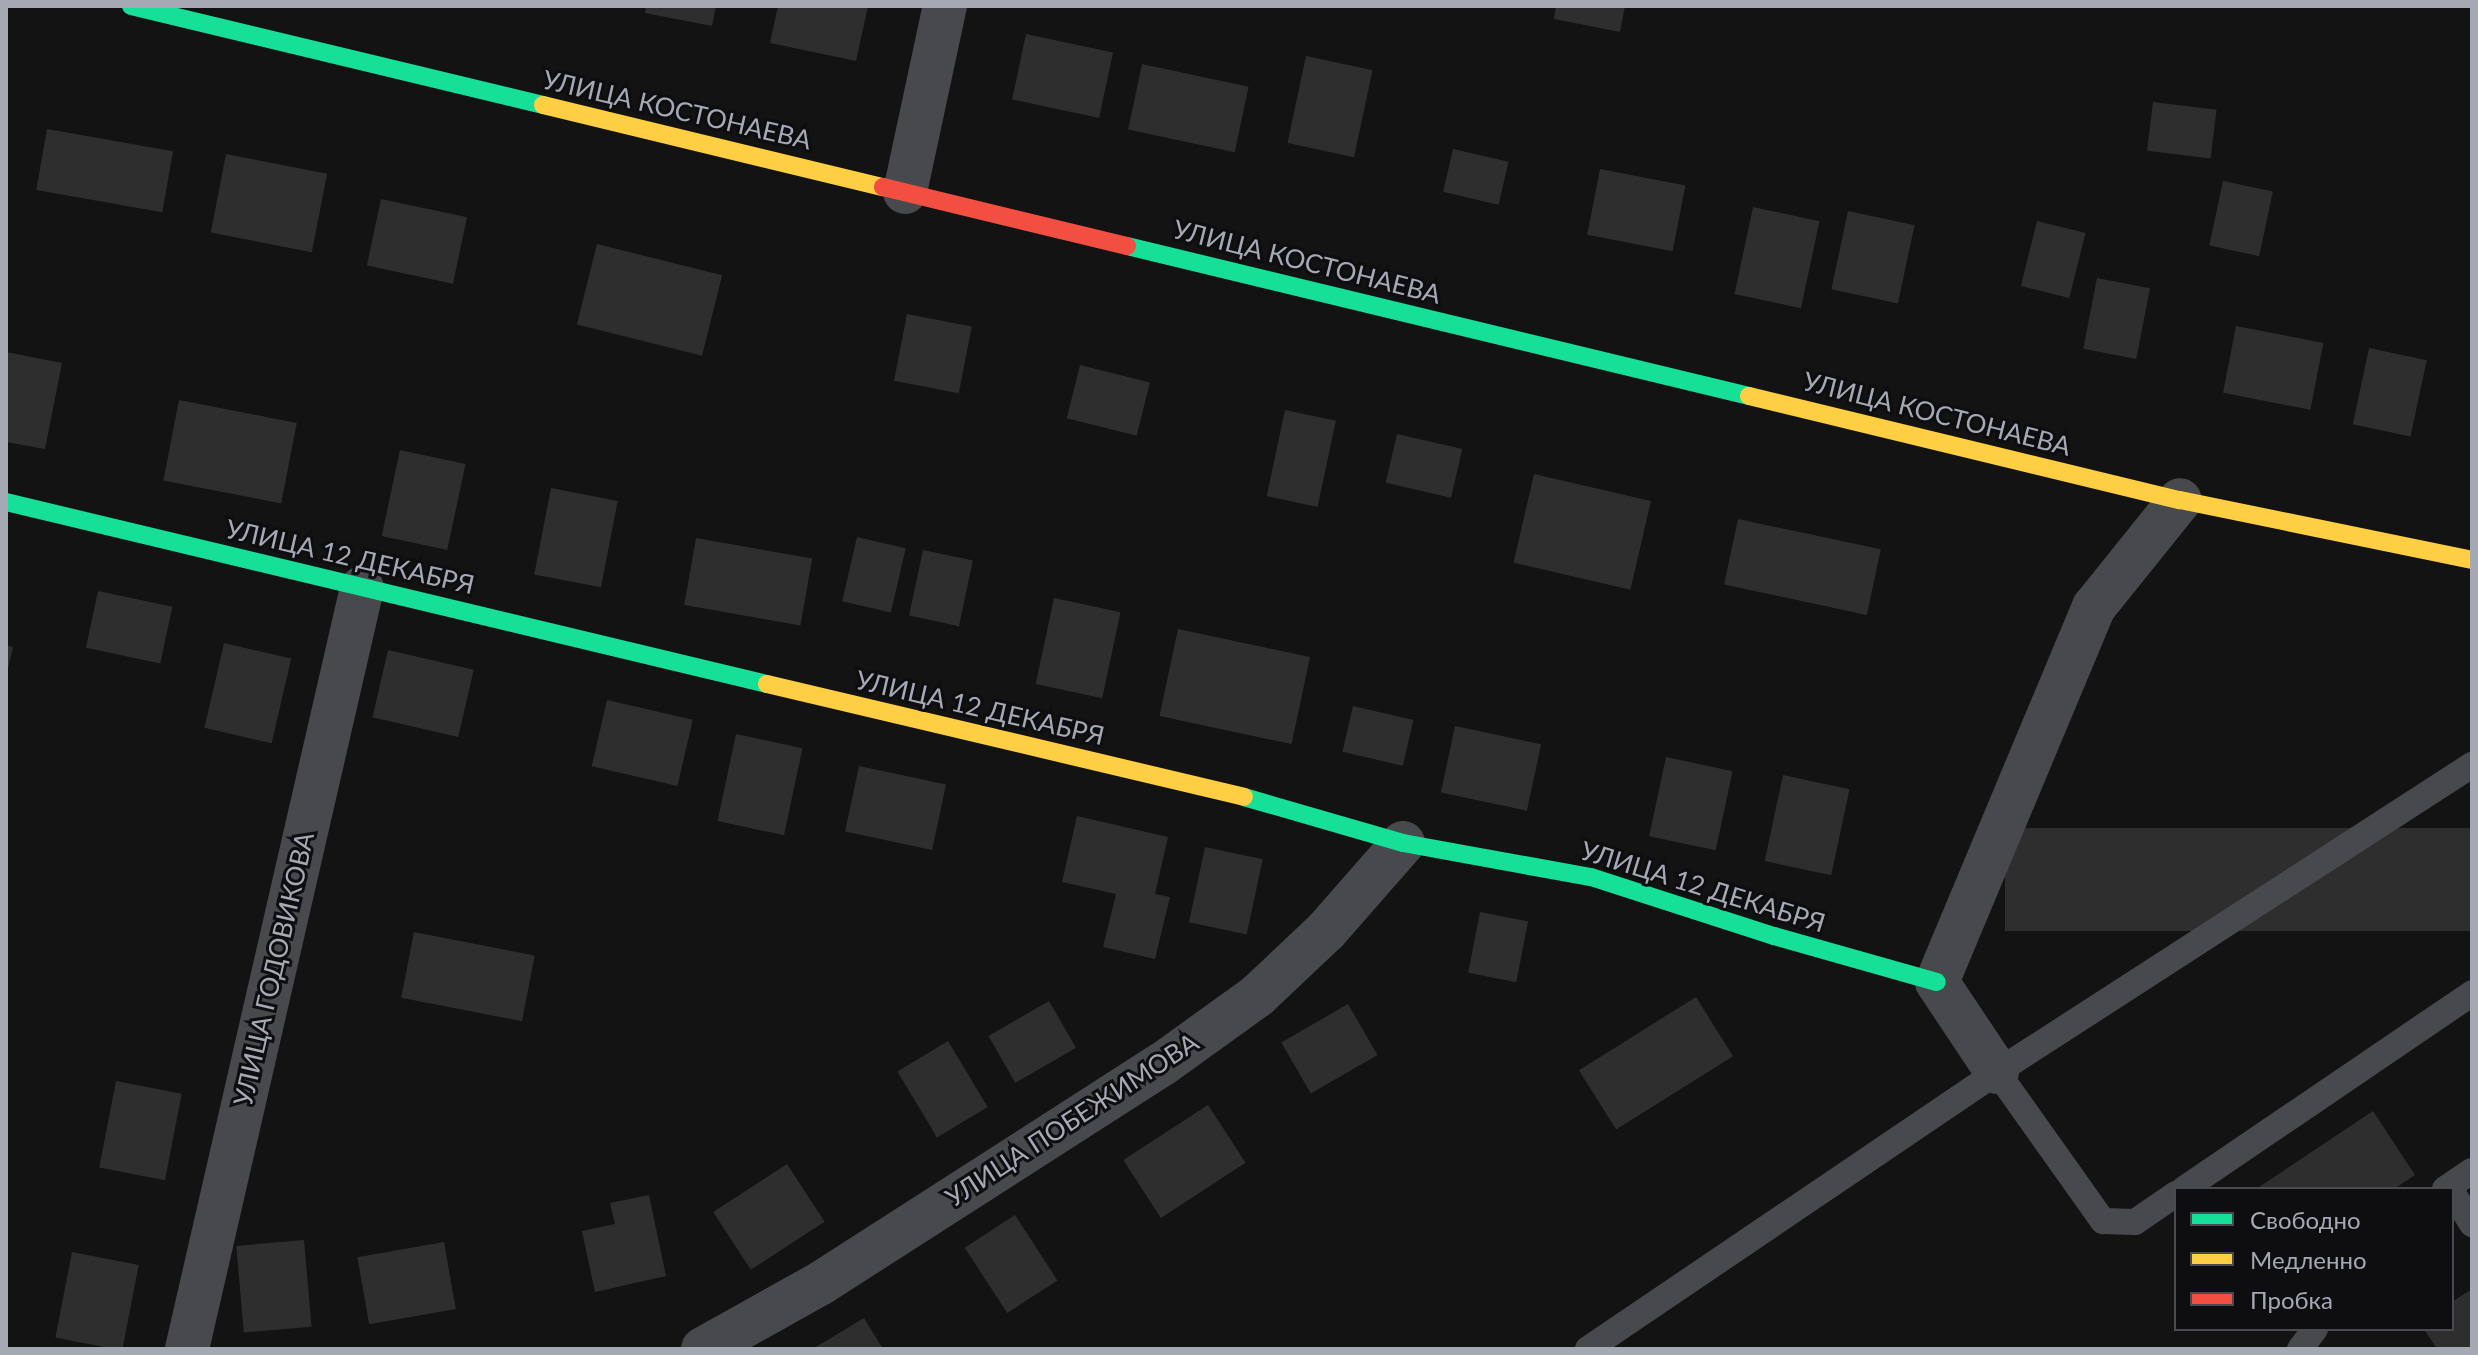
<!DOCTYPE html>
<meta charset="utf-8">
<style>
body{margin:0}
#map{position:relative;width:2478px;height:1355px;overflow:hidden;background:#131313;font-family:Lato,sans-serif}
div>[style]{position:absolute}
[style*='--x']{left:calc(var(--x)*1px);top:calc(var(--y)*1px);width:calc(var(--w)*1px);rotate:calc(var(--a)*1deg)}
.building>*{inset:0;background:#2e2e2e;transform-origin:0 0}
.lane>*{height:26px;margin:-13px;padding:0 13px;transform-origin:13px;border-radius:13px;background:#48494c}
.street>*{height:44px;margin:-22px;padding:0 22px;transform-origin:22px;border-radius:22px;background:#48494c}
.fast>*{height:18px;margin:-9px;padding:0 9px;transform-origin:9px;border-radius:9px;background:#16e098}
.slow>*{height:18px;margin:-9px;padding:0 9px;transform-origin:9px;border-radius:9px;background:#ffcf43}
.jam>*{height:18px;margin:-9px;padding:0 9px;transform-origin:9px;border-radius:9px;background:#f24e42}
span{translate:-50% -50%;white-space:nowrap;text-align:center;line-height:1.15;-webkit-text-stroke:6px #0e0d0f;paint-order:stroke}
.street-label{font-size:26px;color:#a5a9b4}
.frame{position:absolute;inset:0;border:8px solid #a5a9b4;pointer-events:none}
.legend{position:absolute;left:2174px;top:1187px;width:280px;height:144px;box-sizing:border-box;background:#0e0d0f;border:2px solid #4a4b51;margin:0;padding:10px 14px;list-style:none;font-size:24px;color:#a5a9b4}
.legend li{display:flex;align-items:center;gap:16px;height:40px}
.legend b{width:40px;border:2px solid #4a4b51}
</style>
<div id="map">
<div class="building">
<i style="clip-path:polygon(646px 6px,716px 6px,712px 26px,645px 13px)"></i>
<i style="clip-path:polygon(778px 6px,868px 6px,856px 61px,770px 43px)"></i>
<i style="clip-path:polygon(1556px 6px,1625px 6px,1620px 32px,1554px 19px)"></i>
<i style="left:1026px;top:34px;width:89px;height:67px;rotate:12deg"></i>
<i style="left:1306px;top:56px;width:68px;height:89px;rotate:12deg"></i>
<i style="left:1142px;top:64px;width:109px;height:67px;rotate:12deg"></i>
<i style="left:2153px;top:102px;width:64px;height:49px;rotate:7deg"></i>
<i style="left:47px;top:129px;width:128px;height:62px;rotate:10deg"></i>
<i style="left:1453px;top:149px;width:57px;height:44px;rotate:13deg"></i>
<i style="left:226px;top:154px;width:103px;height:80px;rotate:11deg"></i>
<i style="left:1600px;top:169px;width:87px;height:67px;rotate:11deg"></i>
<i style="left:2223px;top:181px;width:51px;height:66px;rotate:12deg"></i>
<i style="left:381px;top:199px;width:88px;height:68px;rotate:12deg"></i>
<i style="left:1753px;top:207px;width:68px;height:89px;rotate:12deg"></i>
<i style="left:1848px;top:211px;width:68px;height:80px;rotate:12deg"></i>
<i style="left:2037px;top:221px;width:50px;height:67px;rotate:14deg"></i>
<i style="left:597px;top:244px;width:129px;height:83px;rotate:14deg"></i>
<i style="left:2097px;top:278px;width:54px;height:72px;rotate:11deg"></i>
<i style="left:907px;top:314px;width:66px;height:68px;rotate:11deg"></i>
<i style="left:2236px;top:326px;width:89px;height:68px;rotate:11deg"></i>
<i style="left:2369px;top:348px;width:59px;height:78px;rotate:12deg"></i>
<i style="clip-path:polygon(6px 352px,62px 363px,45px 449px,6px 442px)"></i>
<i style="left:1080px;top:365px;width:72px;height:55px;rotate:14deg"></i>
<i style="left:179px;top:400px;width:120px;height:82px;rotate:11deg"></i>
<i style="left:1285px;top:410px;width:52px;height:88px;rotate:12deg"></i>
<i style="left:1397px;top:434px;width:67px;height:50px;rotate:13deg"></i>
<i style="left:400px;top:450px;width:67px;height:88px;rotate:12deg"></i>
<i style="left:1534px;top:474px;width:120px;height:91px;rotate:13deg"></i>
<i style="left:551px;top:488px;width:68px;height:88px;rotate:11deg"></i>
<i style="left:1738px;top:519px;width:146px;height:67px;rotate:12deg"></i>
<i style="left:857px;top:537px;width:50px;height:66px;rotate:13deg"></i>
<i style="left:696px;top:538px;width:118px;height:68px;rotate:10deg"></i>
<i style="left:923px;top:550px;width:51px;height:67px;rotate:12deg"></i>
<i style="left:98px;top:591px;width:76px;height:58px;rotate:12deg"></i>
<i style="left:1054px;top:598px;width:68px;height:88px;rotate:12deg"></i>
<i style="left:1178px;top:629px;width:135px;height:89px;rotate:12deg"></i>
<i style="left:224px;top:643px;width:69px;height:87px;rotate:13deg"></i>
<i style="clip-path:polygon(6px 645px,13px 647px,7px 673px,6px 673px)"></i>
<i style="left:388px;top:650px;width:88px;height:69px;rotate:13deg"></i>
<i style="left:607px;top:700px;width:88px;height:68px;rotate:13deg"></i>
<i style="left:1353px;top:706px;width:62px;height:47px;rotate:13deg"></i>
<i style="left:1455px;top:726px;width:88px;height:68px;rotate:12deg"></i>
<i style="left:736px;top:734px;width:68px;height:89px;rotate:12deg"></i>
<i style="left:1666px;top:757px;width:68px;height:81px;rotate:12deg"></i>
<i style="left:859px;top:766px;width:89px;height:67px;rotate:12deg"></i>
<i style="left:1783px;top:775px;width:68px;height:88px;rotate:12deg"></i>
<i style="clip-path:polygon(1077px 816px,1168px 837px,1155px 894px,1170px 897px,1155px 959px,1103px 947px,1116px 894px,1062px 882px)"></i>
<i style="left:2472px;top:828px;width:103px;height:467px;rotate:90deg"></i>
<i style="left:1205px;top:847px;width:59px;height:77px;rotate:12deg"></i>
<i style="left:1480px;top:912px;width:49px;height:62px;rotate:11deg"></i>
<i style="left:414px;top:932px;width:123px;height:67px;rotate:11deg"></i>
<i style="left:1696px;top:997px;width:70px;height:138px;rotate:58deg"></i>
<i style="left:1049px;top:1001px;width:54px;height:70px;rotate:60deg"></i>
<i style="left:1348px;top:1004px;width:59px;height:77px;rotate:60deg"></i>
<i style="left:948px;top:1041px;width:77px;height:59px;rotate:59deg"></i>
<i style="left:116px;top:1081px;width:67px;height:88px;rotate:11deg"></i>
<i style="left:1208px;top:1105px;width:69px;height:101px;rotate:57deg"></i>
<i style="clip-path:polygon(2373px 1111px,2415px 1175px,2394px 1189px,2256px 1189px)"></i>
<i style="left:787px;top:1164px;width:69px;height:88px;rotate:57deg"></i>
<i style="clip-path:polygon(649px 1195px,666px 1276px,595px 1292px,582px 1231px,615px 1224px,610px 1203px)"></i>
<i style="left:1015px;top:1215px;width:78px;height:60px;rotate:57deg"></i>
<i style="left:304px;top:1240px;width:87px;height:68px;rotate:85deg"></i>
<i style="left:444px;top:1242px;width:68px;height:88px;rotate:80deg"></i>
<i style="left:72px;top:1252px;width:68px;height:87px;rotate:11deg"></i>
<i style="clip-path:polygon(2472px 1289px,2472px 1349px,2437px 1349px,2424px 1329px,2452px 1329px,2452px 1302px)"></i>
<i style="clip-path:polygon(864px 1318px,883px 1349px,818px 1349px,816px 1347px)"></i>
</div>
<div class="lane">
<i style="--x:1997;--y:1072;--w:183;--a:54.6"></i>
<i style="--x:2103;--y:1221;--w:32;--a:2"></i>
<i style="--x:2135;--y:1222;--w:50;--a:-34.3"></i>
<i style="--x:2184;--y:1189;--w:348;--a:-34.2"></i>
<i style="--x:2445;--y:1189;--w:32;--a:-34"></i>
<i style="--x:2452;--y:1192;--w:38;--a:58"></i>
<i style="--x:1588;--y:1349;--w:494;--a:-34.1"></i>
<i style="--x:1997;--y:1072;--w:566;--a:-32.88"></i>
<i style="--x:2300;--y:1349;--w:25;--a:-53"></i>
</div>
<div class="street">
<i style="--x:905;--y:192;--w:190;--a:-77.9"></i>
<i style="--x:1997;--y:1072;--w:108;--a:-123.7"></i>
<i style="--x:1937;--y:982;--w:407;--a:-67.3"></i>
<i style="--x:2094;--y:607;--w:137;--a:-51.2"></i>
<i style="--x:187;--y:1349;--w:781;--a:-77.05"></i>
<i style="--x:703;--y:1349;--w:135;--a:-29.2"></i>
<i style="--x:821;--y:1283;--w:407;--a:-32.7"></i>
<i style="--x:1164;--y:1063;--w:115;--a:-35.8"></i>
<i style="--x:1257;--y:996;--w:95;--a:-43.3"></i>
<i style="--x:1326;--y:931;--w:117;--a:-48.8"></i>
</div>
<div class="fast">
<i style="--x:131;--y:6;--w:424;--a:13.5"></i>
<i style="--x:1127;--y:246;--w:640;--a:13.56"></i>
<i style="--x:6;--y:502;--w:782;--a:13.45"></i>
<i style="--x:1244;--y:797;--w:166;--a:16.1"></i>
<i style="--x:1403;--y:843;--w:191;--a:10.3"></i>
<i style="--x:1591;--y:877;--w:192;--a:17.9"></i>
<i style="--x:1774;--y:936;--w:169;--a:15.8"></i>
</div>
<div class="slow">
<i style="--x:543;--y:105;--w:350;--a:13.6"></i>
<i style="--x:1749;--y:396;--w:443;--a:13.6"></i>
<i style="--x:2180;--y:500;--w:298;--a:11.6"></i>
<i style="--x:767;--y:684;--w:490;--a:13.3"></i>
</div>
<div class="jam">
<i style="--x:883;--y:187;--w:251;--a:13.6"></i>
</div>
<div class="street-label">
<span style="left:677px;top:110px;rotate:13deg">УЛИЦА КОСТОНАЕВА</span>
<span style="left:1307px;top:262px;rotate:14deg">УЛИЦА КОСТОНАЕВА</span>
<span style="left:1937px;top:414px;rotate:14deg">УЛИЦА КОСТОНАЕВА</span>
<span style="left:350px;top:557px;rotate:13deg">УЛИЦА 12 ДЕКАБРЯ</span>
<span style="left:980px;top:708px;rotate:13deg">УЛИЦА 12 ДЕКАБРЯ</span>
<span style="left:1703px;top:887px;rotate:17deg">УЛИЦА 12 ДЕКАБРЯ</span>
<span style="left:274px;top:969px;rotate:-77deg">УЛИЦА ГОДОВИКОВА</span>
<span style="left:1072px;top:1120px;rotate:-33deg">УЛИЦА ПОБЕЖИМОВА</span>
</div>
<div class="frame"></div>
<ul class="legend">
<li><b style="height:10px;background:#16e098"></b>Свободно</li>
<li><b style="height:10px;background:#ffcf43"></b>Медленно</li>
<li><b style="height:10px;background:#f24e42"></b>Пробка</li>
</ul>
</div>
